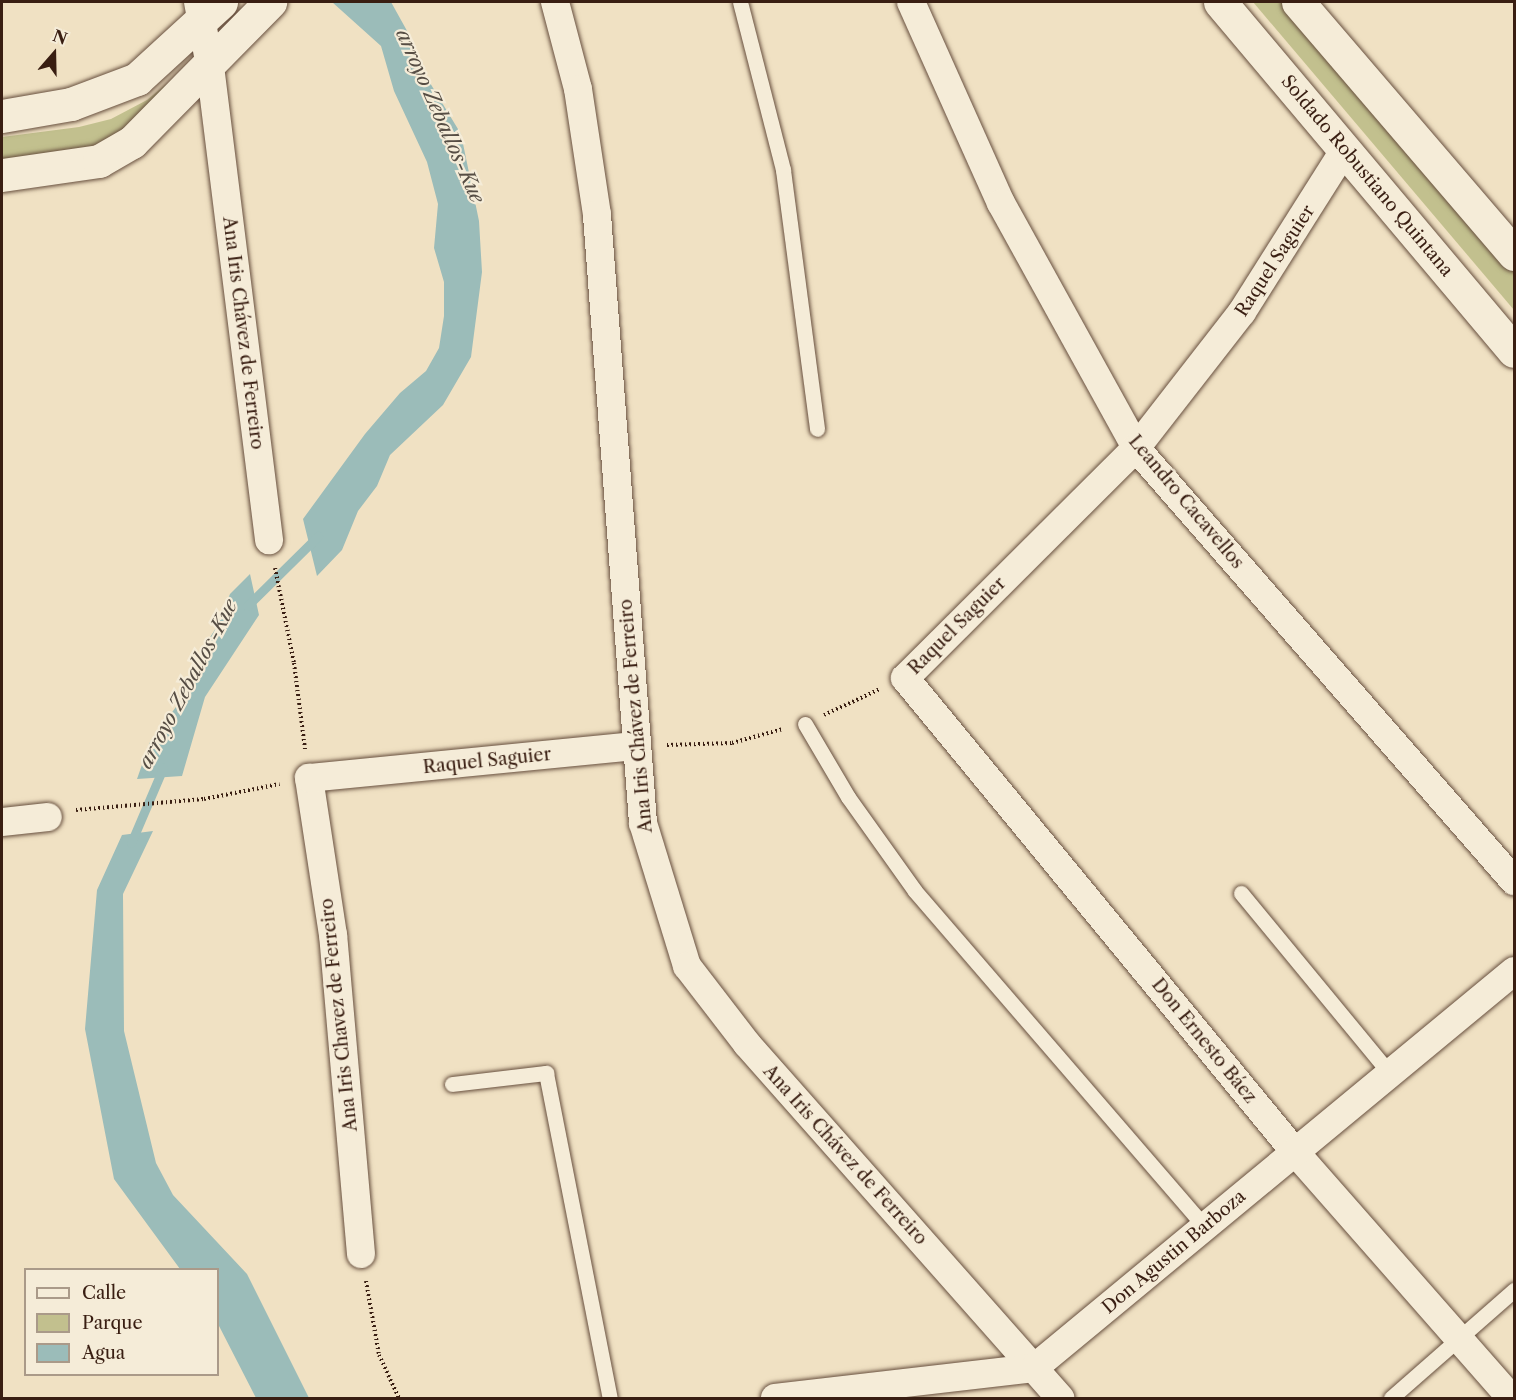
<!DOCTYPE html>
<meta charset="utf-8">
<style>
body{margin:0}
#map{position:relative;width:1516px;height:1400px;overflow:hidden;background:#f0e1c3;font-family:"Libre Caslon Text",serif}
div>[style]{position:absolute}
[style*='--x']{left:calc(var(--x)*1px);top:calc(var(--y)*1px);width:calc(var(--w)*1px);rotate:calc(var(--a)*1deg)}
.green>*{inset:0;background:#c2c08e}
.water>*{inset:0;background:#9bbcb9}
.stream>*{height:9px;margin:-4.5px;padding:0 4.5px;transform-origin:4.5px;border-radius:4.5px;background:#9bbcb9}
.path>*{height:4px;margin-top:-2px;transform-origin:0;background:repeating-linear-gradient(90deg,#391e12 0 1.5px,transparent 0 4.5px)}
.roads{filter:drop-shadow(0 0 2px #674f3e) drop-shadow(0 0 2px #674f3e)}
.lane>*{height:15px;margin:-7.5px;padding:0 7.5px;transform-origin:7.5px;border-radius:7.5px;background:#f5ecd8}
.street>*{height:28px;margin:-14px;padding:0 14px;transform-origin:14px;border-radius:14px;background:#f5ecd8}
.secondary>*{height:33px;margin:-16.5px;padding:0 16.5px;transform-origin:16.5px;border-radius:16.5px;background:#f5ecd8}
span{translate:-50% -50%;white-space:nowrap;text-align:center;line-height:1.15;-webkit-text-stroke:4.5px #f5ecd8;paint-order:stroke}
.street-label{font-size:18px;color:#391e12}
.water-label{font-size:20px;color:#564d44;font-style:italic}
.frame{position:absolute;inset:0;border:3px solid #391e12;pointer-events:none}
.legend{position:absolute;left:24px;top:1268px;width:195px;height:108px;box-sizing:border-box;background:#f5ecd8;border:2px solid #aa9a89;margin:0;padding:8px 10px;list-style:none;font-size:18px;color:#391e12}
.legend li{display:flex;align-items:center;gap:12px;height:30px}
.legend b{width:30px;border:2px solid #aa9a89}
.north{position:absolute;left:24px;top:24px;width:60px;height:60px;-webkit-text-stroke:4px #f5ecd8;paint-order:stroke;rotate:20deg;font-size:16px;font-weight:700;line-height:24px;text-align:center;color:#391e12}
.north::after{content:'';display:block;margin:auto;width:21px;height:27px;background:#391e12;clip-path:polygon(50% 0,100% 100%,50% 72%,0 100%)}
</style>
<div id="map">
<div class="green">
<i style="clip-path:polygon(1253px 2px,1285px 2px,1514px 268px,1514px 310px)"></i>
<i style="clip-path:polygon(175px 77px,115px 139px,102px 146px,2px 164px,2px 137px,79px 127px,111px 119px,147px 100px)"></i>
</div>
<div class="water">
<i style="clip-path:polygon(332px 2px,391px 2px,411px 38px,424px 73px,461px 134px,479px 221px,482px 272px,471px 357px,443px 405px,390px 455px,377px 486px,358px 511px,342px 550px,317px 576px,303px 519px,365px 434px,400px 393px,426px 371px,439px 348px,444px 316px,444px 282px,434px 248px,438px 204px,427px 162px,394px 91px,381px 46px)"></i>
<i style="clip-path:polygon(250px 574px,259px 615px,205px 697px,182px 776px,137px 779px,150px 742px,187px 692px,198px 656px,216px 628px,230px 594px)"></i>
<i style="clip-path:polygon(153px 831px,123px 894px,124px 1031px,156px 1163px,173px 1195px,247px 1274px,309px 1398px,256px 1398px,218px 1324px,218px 1270px,180px 1269px,114px 1179px,85px 1029px,97px 890px,122px 835px)"></i>
</div>
<div class="stream">
<i style="--x:247;--y:606;--w:100;--a:-44.6"></i>
<i style="--x:131;--y:843;--w:82;--a:-66.9"></i>
</div>
<div class="path">
<i style="--x:275;--y:568;--w:97;--a:78.7"></i>
<i style="--x:294;--y:663;--w:87;--a:82.7"></i>
<i style="--x:824;--y:715;--w:62;--a:-24.9"></i>
<i style="--x:667;--y:745;--w:65;--a:-1.8"></i>
<i style="--x:732;--y:743;--w:53;--a:-15.4"></i>
<i style="--x:76;--y:810;--w:128;--a:-4.9"></i>
<i style="--x:204;--y:799;--w:77;--a:-11.2"></i>
<i style="--x:366;--y:1281;--w:75;--a:80"></i>
<i style="--x:379;--y:1355;--w:47;--a:65.1"></i>
</div>
<div class="roads">
<div class="lane">
<i style="--x:740;--y:2;--w:173;--a:75.6"></i>
<i style="--x:783;--y:170;--w:261;--a:82.5"></i>
<i style="--x:805;--y:724;--w:85;--a:59.5"></i>
<i style="--x:848;--y:797;--w:115;--a:54.5"></i>
<i style="--x:915;--y:891;--w:444;--a:49.2"></i>
<i style="--x:1241;--y:893;--w:234;--a:50.5"></i>
<i style="--x:452;--y:1084;--w:95;--a:-6.7"></i>
<i style="--x:546;--y:1073;--w:331;--a:78.9"></i>
<i style="--x:1391;--y:1398;--w:164;--a:-41.3"></i>
</div>
<div class="street">
<i style="--x:198;--y:2;--w:65;--a:79.4"></i>
<i style="--x:210;--y:66;--w:478;--a:82.9"></i>
<i style="--x:555;--y:2;--w:90;--a:75.2"></i>
<i style="--x:578;--y:89;--w:127;--a:81.4"></i>
<i style="--x:597;--y:215;--w:610;--a:85.67"></i>
<i style="--x:643;--y:823;--w:150;--a:72.9"></i>
<i style="--x:687;--y:966;--w:98;--a:52.4"></i>
<i style="--x:747;--y:1044;--w:473;--a:48.5"></i>
<i style="--x:911;--y:2;--w:220;--a:65.9"></i>
<i style="--x:1001;--y:203;--w:280;--a:61.1"></i>
<i style="--x:1136;--y:448;--w:575;--a:48.88"></i>
<i style="--x:1345;--y:149;--w:193;--a:122.3"></i>
<i style="--x:1242;--y:312;--w:172;--a:127.9"></i>
<i style="--x:1136;--y:448;--w:326;--a:135.1"></i>
<i style="--x:905;--y:678;--w:614;--a:50.55"></i>
<i style="--x:1295;--y:1152;--w:327;--a:48.7"></i>
<i style="--x:2;--y:822;--w:46;--a:-6.2"></i>
<i style="--x:361;--y:1254;--w:320;--a:-95"></i>
<i style="--x:333;--y:935;--w:159;--a:-98.7"></i>
<i style="--x:309;--y:778;--w:329;--a:-5.6"></i>
<i style="--x:775;--y:1398;--w:261;--a:-6.6"></i>
<i style="--x:1034;--y:1368;--w:623;--a:-39.59"></i>
</div>
<div class="secondary">
<i style="--x:1220;--y:2;--w:456;--a:49.9"></i>
<i style="--x:1298;--y:2;--w:332;--a:49.4"></i>
<i style="--x:2;--y:116;--w:70;--a:-9.9"></i>
<i style="--x:71;--y:104;--w:71;--a:-20.7"></i>
<i style="--x:137;--y:79;--w:114;--a:-42.5"></i>
<i style="--x:2;--y:175;--w:98;--a:-8.2"></i>
<i style="--x:99;--y:161;--w:38;--a:-30"></i>
<i style="--x:132;--y:142;--w:197;--a:-45.4"></i>
</div>
</div>
<div class="street-label">
<span style="left:1367px;top:176px;rotate:50deg">Soldado Robustiano Quintana</span>
<span style="left:1275px;top:261px;rotate:-57deg">Raquel Saguier</span>
<span style="left:243px;top:333px;rotate:83deg">Ana Iris Chávez de Ferreiro</span>
<span style="left:1186px;top:502px;rotate:50deg">Leandro Cacavellos</span>
<span style="left:957px;top:626px;rotate:-45deg">Raquel Saguier</span>
<span style="left:636px;top:716px;rotate:-95deg">Ana Iris Chávez de Ferreiro</span>
<span style="left:487px;top:761px;rotate:-6deg">Raquel Saguier</span>
<span style="left:339px;top:1015px;rotate:-96deg">Ana Iris Chavez de Ferreiro</span>
<span style="left:1204px;top:1041px;rotate:51deg">Don Ernesto Báez</span>
<span style="left:845px;top:1155px;rotate:48deg">Ana Iris Chávez de Ferreiro</span>
<span style="left:1174px;top:1252px;rotate:-40deg">Don Agustin Barboza</span>
</div>
<div class="water-label">
<span style="left:440px;top:116px;rotate:66deg">arroyo Zeballos-Kue</span>
<span style="left:188px;top:684px;rotate:-62deg">arroyo Zeballos-Kue</span>
</div>
<div class="frame"></div>
<ul class="legend">
<li><b style="height:8px;background:#f5ecd8"></b>Calle</li>
<li><b style="height:16px;background:#c2c08e"></b>Parque</li>
<li><b style="height:16px;background:#9bbcb9"></b>Agua</li>
</ul>
<div class="north">N</div>
</div>
